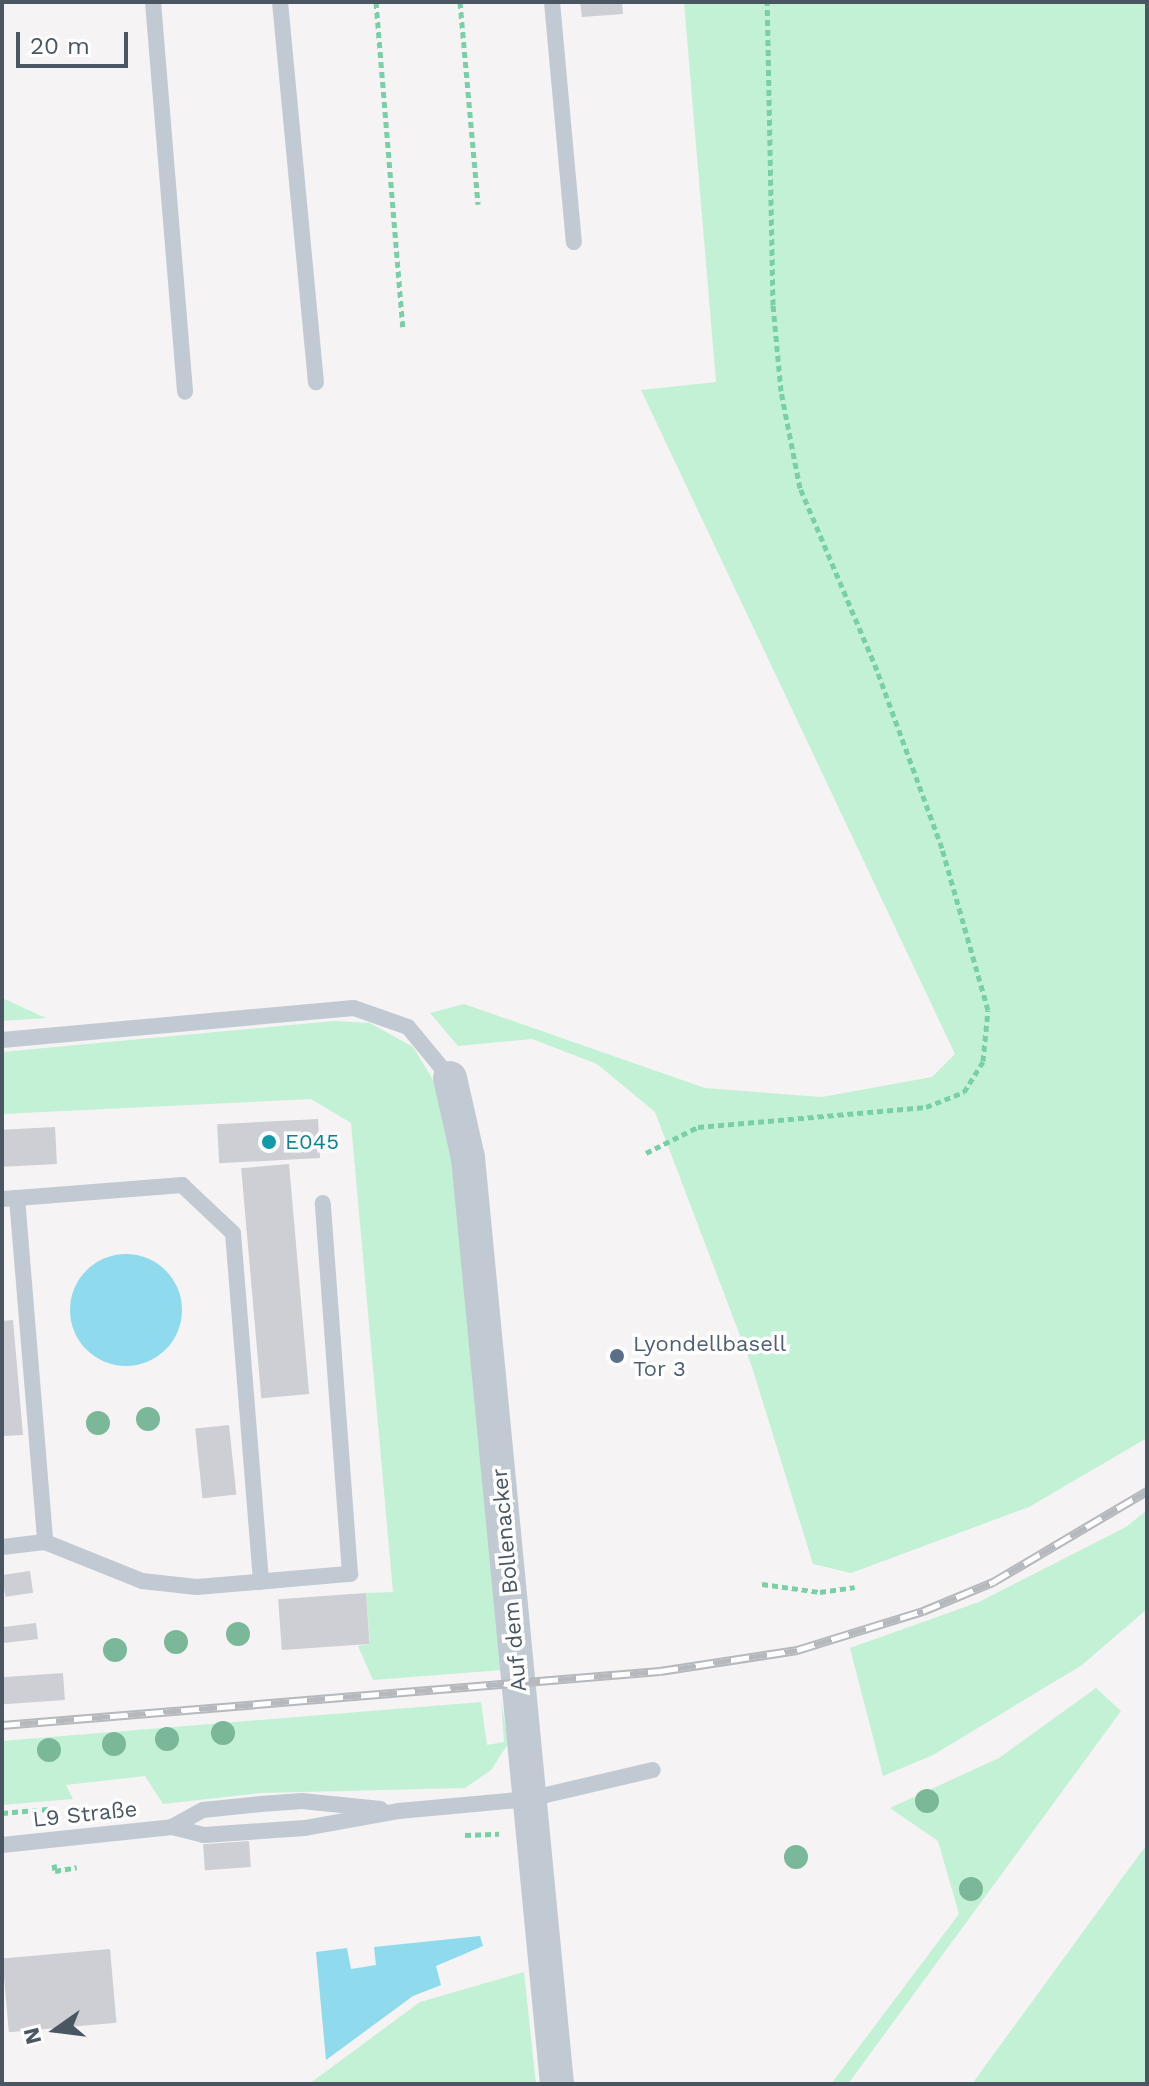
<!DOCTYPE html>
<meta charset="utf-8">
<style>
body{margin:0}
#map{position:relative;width:1149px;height:2086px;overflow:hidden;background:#f5f3f3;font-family:"Work Sans",sans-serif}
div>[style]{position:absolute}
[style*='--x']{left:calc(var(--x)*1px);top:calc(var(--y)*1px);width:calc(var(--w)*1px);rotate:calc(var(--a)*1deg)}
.green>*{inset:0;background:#c3f1d5}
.water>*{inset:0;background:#90daee}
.round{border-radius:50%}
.building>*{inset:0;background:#cdcfd5;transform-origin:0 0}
.path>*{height:5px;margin-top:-2.5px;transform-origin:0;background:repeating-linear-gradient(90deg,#7ad0a6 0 6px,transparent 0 10px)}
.lane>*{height:16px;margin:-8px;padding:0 8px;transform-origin:8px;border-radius:8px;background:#c1cad2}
.street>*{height:34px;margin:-17px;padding:0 17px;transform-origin:17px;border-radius:17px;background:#c1cad2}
.rail>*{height:9px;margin-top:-4.5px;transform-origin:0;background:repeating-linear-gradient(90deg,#fff 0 18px,#b5b8bd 0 36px);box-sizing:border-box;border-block:2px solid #b5b8bd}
.trees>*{width:24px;height:24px;margin:-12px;border-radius:50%;background:#7bb799}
.dots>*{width:22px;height:22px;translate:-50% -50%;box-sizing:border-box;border:4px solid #fff;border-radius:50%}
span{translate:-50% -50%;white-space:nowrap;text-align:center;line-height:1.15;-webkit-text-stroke:7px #fff;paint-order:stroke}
.culture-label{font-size:22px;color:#0d838f}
.left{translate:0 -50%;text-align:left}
.service-label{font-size:22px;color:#4e5e75}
.street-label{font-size:22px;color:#4a5661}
.frame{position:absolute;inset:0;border:4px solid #4a5661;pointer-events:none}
.north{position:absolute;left:16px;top:1990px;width:80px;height:80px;-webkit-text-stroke:6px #fff;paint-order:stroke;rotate:256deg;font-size:22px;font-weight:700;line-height:32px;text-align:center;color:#4a5661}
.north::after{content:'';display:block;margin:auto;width:28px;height:36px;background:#4a5661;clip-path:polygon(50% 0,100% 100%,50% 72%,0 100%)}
.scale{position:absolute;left:16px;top:32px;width:112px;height:36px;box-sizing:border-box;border:4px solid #4a5661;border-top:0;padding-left:10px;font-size:24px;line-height:28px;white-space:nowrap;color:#4a5661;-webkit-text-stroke:6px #fff;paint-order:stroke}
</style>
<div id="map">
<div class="green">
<i style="clip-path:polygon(684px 2px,1147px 2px,1147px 1438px,1029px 1507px,851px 1573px,813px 1564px,752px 1367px,655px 1112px,597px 1064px,532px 1039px,458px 1046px,430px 1013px,464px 1004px,705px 1088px,822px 1097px,932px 1077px,955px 1054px,641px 390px,716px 382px)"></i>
<i style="clip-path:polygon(2px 998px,46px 1018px,2px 1021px)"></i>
<i style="clip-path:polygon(334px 1021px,370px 1023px,413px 1047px,432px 1078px,450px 1132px,502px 1670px,373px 1680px,358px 1646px,370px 1644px,366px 1593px,393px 1592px,351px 1123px,311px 1099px,2px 1114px,2px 1052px)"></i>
<i style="clip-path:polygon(1147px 1510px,1147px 1609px,1082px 1665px,933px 1755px,883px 1776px,850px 1648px,979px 1602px,1126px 1527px)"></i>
<i style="clip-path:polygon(1096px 1688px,1121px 1711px,848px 2084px,831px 2084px,959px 1914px,938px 1841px,890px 1808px,999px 1758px)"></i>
<i style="clip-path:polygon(501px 1699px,508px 1744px,491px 1770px,465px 1788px,260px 1793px,163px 1804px,145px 1776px,66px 1785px,73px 1799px,2px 1805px,2px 1741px,481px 1702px,487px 1745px,504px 1742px)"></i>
<i style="clip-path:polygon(1147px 1845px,1147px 2084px,972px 2084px,1139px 1855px)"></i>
<i style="clip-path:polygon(524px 1972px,536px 2084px,309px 2084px,420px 2002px)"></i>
</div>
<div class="water">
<i class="round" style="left:70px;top:1254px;width:112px;height:112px"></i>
<i style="clip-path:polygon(480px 1936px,483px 1946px,436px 1966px,441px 1985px,413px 1996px,326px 2060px,316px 1952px,347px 1948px,351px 1969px,376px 1965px,374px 1947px)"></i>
</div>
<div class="building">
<i style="clip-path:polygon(580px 2px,622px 2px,623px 14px,582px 17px)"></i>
<i style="left:318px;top:1119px;width:39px;height:101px;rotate:87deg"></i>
<i style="left:55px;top:1127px;width:37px;height:53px;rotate:87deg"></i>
<i style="left:289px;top:1164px;width:231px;height:48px;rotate:85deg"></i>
<i style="clip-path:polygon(13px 1320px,23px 1435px,2px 1436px,2px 1321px)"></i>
<i style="left:229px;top:1425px;width:70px;height:34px;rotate:84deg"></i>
<i style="left:30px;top:1571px;width:22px;height:28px;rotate:82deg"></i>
<i style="left:366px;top:1593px;width:51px;height:88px;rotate:86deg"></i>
<i style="left:36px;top:1623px;width:16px;height:34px;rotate:83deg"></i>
<i style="left:63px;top:1673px;width:27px;height:61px;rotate:86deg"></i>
<i style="left:249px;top:1841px;width:26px;height:46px;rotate:86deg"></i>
<i style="left:110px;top:1949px;width:74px;height:108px;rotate:85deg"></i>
</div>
<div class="path">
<i style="--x:376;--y:2;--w:326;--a:85.3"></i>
<i style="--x:460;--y:2;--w:203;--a:84.9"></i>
<i style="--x:646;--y:1153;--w:58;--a:-26.6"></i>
<i style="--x:698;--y:1127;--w:229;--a:-5"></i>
<i style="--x:926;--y:1107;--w:41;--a:-21.5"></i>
<i style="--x:964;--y:1092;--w:36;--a:-58"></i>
<i style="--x:983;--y:1061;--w:51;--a:-84.4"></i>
<i style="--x:988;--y:1010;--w:168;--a:-105.9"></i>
<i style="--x:942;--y:848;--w:189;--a:-110.1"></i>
<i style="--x:877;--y:670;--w:198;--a:-112.9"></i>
<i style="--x:800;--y:488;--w:99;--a:-101.1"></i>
<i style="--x:781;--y:391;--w:86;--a:-95.3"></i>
<i style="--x:773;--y:305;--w:303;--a:-91.1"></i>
<i style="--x:762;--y:1584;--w:59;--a:7.9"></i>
<i style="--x:820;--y:1592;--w:35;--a:-8"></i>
<i style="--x:2;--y:1813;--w:46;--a:-5"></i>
<i style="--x:48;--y:1809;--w:5;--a:79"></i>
<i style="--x:465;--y:1835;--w:34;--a:-2"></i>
<i style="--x:54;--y:1864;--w:7;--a:82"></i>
<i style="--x:55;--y:1871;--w:22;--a:-10"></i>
</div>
<div class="lane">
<i style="--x:153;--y:2;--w:391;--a:85.3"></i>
<i style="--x:280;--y:2;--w:382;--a:84.6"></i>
<i style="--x:552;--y:2;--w:241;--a:84.8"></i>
<i style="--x:2;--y:1040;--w:353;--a:-5.2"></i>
<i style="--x:354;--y:1008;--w:57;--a:19.4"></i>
<i style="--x:408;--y:1027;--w:66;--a:50.5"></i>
<i style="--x:17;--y:1198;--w:166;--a:-4.5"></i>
<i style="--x:182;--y:1185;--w:70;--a:43.3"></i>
<i style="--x:233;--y:1233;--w:350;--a:85.4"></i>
<i style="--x:2;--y:1199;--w:15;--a:-4"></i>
<i style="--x:17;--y:1198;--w:345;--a:85.3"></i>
<i style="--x:2;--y:1547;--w:43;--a:-6.6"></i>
<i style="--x:45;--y:1542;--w:105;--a:21.9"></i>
<i style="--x:142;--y:1581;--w:55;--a:6.2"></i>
<i style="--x:197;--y:1587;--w:154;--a:-4.9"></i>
<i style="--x:350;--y:1574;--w:372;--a:-94.2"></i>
<i style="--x:172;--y:1827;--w:35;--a:-29"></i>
<i style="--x:203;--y:1810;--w:58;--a:-5.9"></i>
<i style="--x:261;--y:1804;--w:41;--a:-4.2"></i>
<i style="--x:302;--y:1801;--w:79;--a:5.8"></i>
<i style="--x:2;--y:1845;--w:171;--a:-6"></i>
<i style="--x:172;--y:1827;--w:33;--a:14"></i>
<i style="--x:204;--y:1835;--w:101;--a:-4"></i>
<i style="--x:305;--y:1828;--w:96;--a:-10.3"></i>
<i style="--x:399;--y:1811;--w:131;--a:-5.3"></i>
<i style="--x:529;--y:1799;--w:127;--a:-13.2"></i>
</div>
<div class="street">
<i style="--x:450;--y:1078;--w:82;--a:77.3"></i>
<i style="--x:468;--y:1158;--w:930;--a:84.51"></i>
</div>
<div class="rail">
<i style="--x:2;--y:1725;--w:660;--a:-4.69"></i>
<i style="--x:660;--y:1671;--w:139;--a:-8.7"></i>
<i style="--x:797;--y:1650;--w:132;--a:-17.2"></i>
<i style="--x:923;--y:1611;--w:76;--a:-22.5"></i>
<i style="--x:993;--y:1582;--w:179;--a:-30.6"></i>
</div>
<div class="trees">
<i style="left:148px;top:1419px"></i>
<i style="left:98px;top:1423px"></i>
<i style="left:238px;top:1634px"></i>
<i style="left:176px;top:1642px"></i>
<i style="left:115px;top:1650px"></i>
<i style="left:223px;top:1733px"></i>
<i style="left:167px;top:1739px"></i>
<i style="left:114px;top:1744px"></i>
<i style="left:49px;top:1750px"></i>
<i style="left:927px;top:1801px"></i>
<i style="left:796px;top:1857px"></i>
<i style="left:971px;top:1889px"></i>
</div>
<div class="dots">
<i style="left:269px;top:1142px;background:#0f9aa8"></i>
<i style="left:617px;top:1356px;background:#5c6f8a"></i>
</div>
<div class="culture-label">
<span class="left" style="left:285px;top:1142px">E045</span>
</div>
<div class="service-label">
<span class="left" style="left:633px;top:1356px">Lyondellbasell<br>Tor 3</span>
</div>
<div class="street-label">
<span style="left:509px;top:1580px;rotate:-95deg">Auf dem Bollenacker</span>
<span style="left:85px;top:1814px;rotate:-6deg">L9 Straße</span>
</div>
<div class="frame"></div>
<div class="north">N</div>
<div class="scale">20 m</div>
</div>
